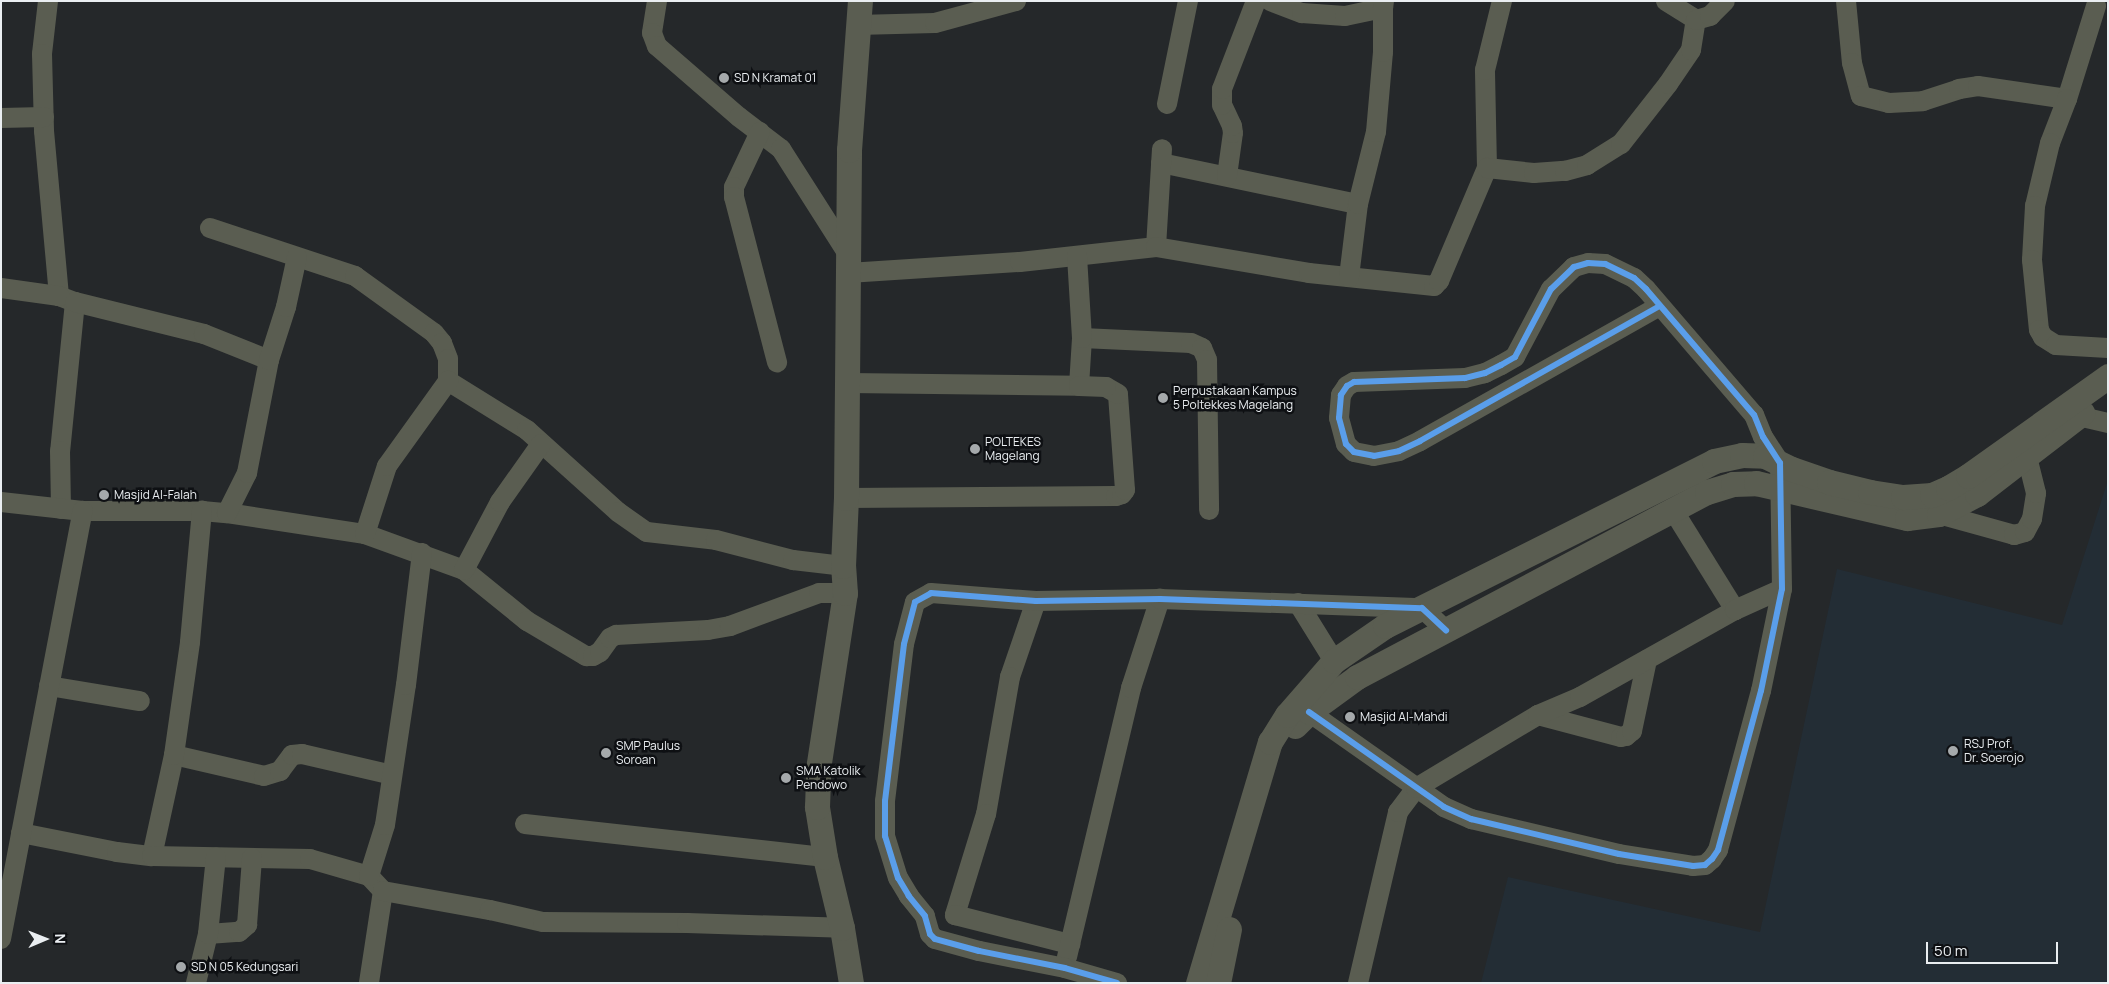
<!DOCTYPE html>
<style>
body{margin:0}
#map{position:relative;width:2109px;height:984px;overflow:hidden;background:#25282a;font-family:Manrope,sans-serif}
div>[style]{position:absolute}
[style*='--x']{left:calc(var(--x)*1px);top:calc(var(--y)*1px);width:calc(var(--w)*1px);rotate:calc(var(--a)*1deg)}
.built>*{inset:0;background:#232d35}
.minor>*{height:20px;margin:-10px;padding:0 10px;transform-origin:10px;border-radius:10px;background:#5a5d51}
.tertiary>*{height:25px;margin:-12.5px;padding:0 12.5px;transform-origin:12.5px;border-radius:12.5px;background:#5a5d51}
.cycleway>*{height:6px;margin:-3px;padding:0 3px;transform-origin:3px;border-radius:3px;background:#5a9eea}
.dots>*{width:14px;height:14px;translate:-50% -50%;box-sizing:border-box;border:2px solid #0e1013;border-radius:50%}
span{translate:-50% -50%;white-space:nowrap;text-align:center;line-height:1.15;-webkit-text-stroke:5px #0e1013;paint-order:stroke}
.poi-label{font-size:12px;color:#eaeef1}
.left{translate:0 -50%;text-align:left}
.frame{position:absolute;inset:0;border:2px solid #eaeef1;pointer-events:none}
.north{position:absolute;left:20px;top:914px;width:50px;height:50px;-webkit-text-stroke:4px #0e1013;paint-order:stroke;rotate:89deg;font-size:14px;font-weight:700;line-height:20px;text-align:center;color:#eaeef1}
.north::after{content:'';display:block;margin:auto;width:18px;height:22px;background:#eaeef1;clip-path:polygon(50% 0,100% 100%,50% 72%,0 100%)}
.scale{position:absolute;left:1926px;top:942px;width:132px;height:22px;box-sizing:border-box;border:2px solid #eaeef1;border-top:0;padding-left:6px;font-size:15px;line-height:18px;white-space:nowrap;color:#eaeef1;-webkit-text-stroke:4px #0e1013;paint-order:stroke}
</style>
<div id="map">
<div class="built">
<i style="clip-path:polygon(2108px 480px,2108px 983px,1481px 983px,1508px 877px,1760px 932px,1837px 569px,2062px 625px)"></i>
</div>
<div class="minor">
<i style="--x:48;--y:1;--w:53;--a:96.5"></i>
<i style="--x:42;--y:54;--w:77;--a:88.5"></i>
<i style="--x:44;--y:131;--w:166;--a:84.8"></i>
<i style="--x:59;--y:296;--w:17;--a:21"></i>
<i style="--x:75;--y:302;--w:150;--a:95.7"></i>
<i style="--x:60;--y:451;--w:58;--a:89"></i>
<i style="--x:657;--y:1;--w:32;--a:99"></i>
<i style="--x:652;--y:33;--w:14;--a:69"></i>
<i style="--x:657;--y:46;--w:108;--a:40.9"></i>
<i style="--x:739;--y:117;--w:53;--a:37.3"></i>
<i style="--x:781;--y:149;--w:125;--a:57.5"></i>
<i style="--x:1270;--y:1;--w:34;--a:21"></i>
<i style="--x:1302;--y:13;--w:43;--a:4"></i>
<i style="--x:1345;--y:16;--w:39;--a:-12"></i>
<i style="--x:1383;--y:8;--w:7;--a:-82"></i>
<i style="--x:1666;--y:1;--w:36;--a:32"></i>
<i style="--x:1846;--y:1;--w:62;--a:84.5"></i>
<i style="--x:1852;--y:63;--w:34;--a:75"></i>
<i style="--x:1861;--y:96;--w:29;--a:14"></i>
<i style="--x:1889;--y:103;--w:34;--a:-3"></i>
<i style="--x:1923;--y:101;--w:38;--a:-18"></i>
<i style="--x:1959;--y:89;--w:19;--a:-9"></i>
<i style="--x:1978;--y:86;--w:90;--a:8.3"></i>
<i style="--x:2096;--y:6;--w:97;--a:107.3"></i>
<i style="--x:2067;--y:99;--w:47;--a:111.1"></i>
<i style="--x:2050;--y:143;--w:65;--a:103.4"></i>
<i style="--x:2035;--y:206;--w:54;--a:93.2"></i>
<i style="--x:2032;--y:260;--w:70;--a:84.3"></i>
<i style="--x:2039;--y:330;--w:8;--a:60"></i>
<i style="--x:2043;--y:337;--w:15;--a:32"></i>
<i style="--x:2056;--y:345;--w:52;--a:3.3"></i>
<i style="--x:857;--y:25;--w:78;--a:-1.5"></i>
<i style="--x:935;--y:23;--w:84;--a:-15.2"></i>
<i style="--x:1167;--y:104;--w:105;--a:-78.5"></i>
<i style="--x:1;--y:118;--w:43;--a:-1.3"></i>
<i style="--x:760;--y:132;--w:61;--a:115.3"></i>
<i style="--x:734;--y:187;--w:10;--a:90"></i>
<i style="--x:734;--y:197;--w:171;--a:75.4"></i>
<i style="--x:1161;--y:163;--w:201;--a:11.8"></i>
<i style="--x:1487;--y:168;--w:98;--a:-91.2"></i>
<i style="--x:1485;--y:70;--w:71;--a:-76.2"></i>
<i style="--x:1227;--y:176;--w:43;--a:-82.1"></i>
<i style="--x:1233;--y:133;--w:7;--a:-98"></i>
<i style="--x:1232;--y:126;--w:23;--a:-115"></i>
<i style="--x:1222;--y:105;--w:16;--a:-90"></i>
<i style="--x:1222;--y:89;--w:94;--a:-68.9"></i>
<i style="--x:210;--y:228;--w:153;--a:18.3"></i>
<i style="--x:355;--y:276;--w:97;--a:35.8"></i>
<i style="--x:434;--y:333;--w:13;--a:51"></i>
<i style="--x:442;--y:343;--w:17;--a:69"></i>
<i style="--x:448;--y:359;--w:22;--a:90"></i>
<i style="--x:448;--y:381;--w:93;--a:31.8"></i>
<i style="--x:527;--y:430;--w:122;--a:42"></i>
<i style="--x:618;--y:512;--w:35;--a:35"></i>
<i style="--x:647;--y:532;--w:69;--a:6.6"></i>
<i style="--x:716;--y:540;--w:80;--a:14.6"></i>
<i style="--x:793;--y:560;--w:50;--a:6.8"></i>
<i style="--x:1156;--y:247;--w:98;--a:-86.5"></i>
<i style="--x:848;--y:273;--w:172;--a:-3.7"></i>
<i style="--x:1020;--y:262;--w:137;--a:-6.3"></i>
<i style="--x:1156;--y:247;--w:155;--a:9.6"></i>
<i style="--x:1309;--y:273;--w:126;--a:5.9"></i>
<i style="--x:1434;--y:286;--w:7;--a:-45"></i>
<i style="--x:1439;--y:281;--w:123;--a:-67"></i>
<i style="--x:1487;--y:168;--w:47;--a:6.1"></i>
<i style="--x:1534;--y:173;--w:31;--a:-4"></i>
<i style="--x:1565;--y:171;--w:23;--a:-15"></i>
<i style="--x:1587;--y:165;--w:40;--a:-32"></i>
<i style="--x:1621;--y:144;--w:76;--a:-51.9"></i>
<i style="--x:1668;--y:84;--w:41;--a:-55.9"></i>
<i style="--x:1691;--y:50;--w:30;--a:-81"></i>
<i style="--x:1696;--y:20;--w:15;--a:-16"></i>
<i style="--x:1710;--y:16;--w:21;--a:-45"></i>
<i style="--x:1349;--y:277;--w:74;--a:-83"></i>
<i style="--x:1358;--y:204;--w:74;--a:-76"></i>
<i style="--x:1376;--y:132;--w:80;--a:-85"></i>
<i style="--x:1383;--y:52;--w:44;--a:-90"></i>
<i style="--x:1;--y:288;--w:59;--a:7.9"></i>
<i style="--x:75;--y:302;--w:133;--a:13.9"></i>
<i style="--x:204;--y:334;--w:70;--a:21.8"></i>
<i style="--x:1082;--y:338;--w:109;--a:2.6"></i>
<i style="--x:1191;--y:343;--w:12;--a:24"></i>
<i style="--x:1202;--y:348;--w:13;--a:67"></i>
<i style="--x:1207;--y:360;--w:150;--a:89.2"></i>
<i style="--x:848;--y:383;--w:231;--a:0.7"></i>
<i style="--x:1079;--y:386;--w:48;--a:-86.4"></i>
<i style="--x:1082;--y:338;--w:82;--a:-93.5"></i>
<i style="--x:2070;--y:408;--w:11;--a:45"></i>
<i style="--x:2078;--y:416;--w:31;--a:13"></i>
<i style="--x:846;--y:498;--w:270;--a:-0.4"></i>
<i style="--x:1116;--y:496;--w:6;--a:-18"></i>
<i style="--x:1122;--y:494;--w:5;--a:-53"></i>
<i style="--x:1125;--y:490;--w:96;--a:-94.2"></i>
<i style="--x:1118;--y:394;--w:14;--a:-150"></i>
<i style="--x:1106;--y:387;--w:27;--a:-178"></i>
<i style="--x:1;--y:502;--w:82;--a:6.3"></i>
<i style="--x:83;--y:511;--w:119;--a:0"></i>
<i style="--x:202;--y:511;--w:25;--a:5"></i>
<i style="--x:227;--y:513;--w:140;--a:8.7"></i>
<i style="--x:365;--y:534;--w:105;--a:20"></i>
<i style="--x:464;--y:570;--w:81;--a:39"></i>
<i style="--x:527;--y:621;--w:69;--a:30.7"></i>
<i style="--x:586;--y:656;--w:7;--a:0"></i>
<i style="--x:593;--y:656;--w:8;--a:-30"></i>
<i style="--x:600;--y:652;--w:17;--a:-54"></i>
<i style="--x:610;--y:638;--w:7;--a:-27"></i>
<i style="--x:616;--y:635;--w:92;--a:-3.1"></i>
<i style="--x:708;--y:630;--w:22;--a:-10"></i>
<i style="--x:730;--y:626;--w:95;--a:-20.3"></i>
<i style="--x:819;--y:593;--w:26;--a:0"></i>
<i style="--x:1673;--y:510;--w:118;--a:58.2"></i>
<i style="--x:227;--y:513;--w:45;--a:-63.4"></i>
<i style="--x:247;--y:473;--w:115;--a:-79"></i>
<i style="--x:269;--y:360;--w:56;--a:-72.2"></i>
<i style="--x:286;--y:307;--w:51;--a:-77.6"></i>
<i style="--x:1939;--y:514;--w:78;--a:15.6"></i>
<i style="--x:2014;--y:535;--w:11;--a:-15"></i>
<i style="--x:2025;--y:532;--w:15;--a:-62"></i>
<i style="--x:2032;--y:519;--w:26;--a:-81"></i>
<i style="--x:2036;--y:493;--w:38;--a:-104"></i>
<i style="--x:2027;--y:456;--w:14;--a:-120"></i>
<i style="--x:365;--y:534;--w:71;--a:-72.1"></i>
<i style="--x:387;--y:466;--w:105;--a:-54.3"></i>
<i style="--x:464;--y:570;--w:77;--a:-62.1"></i>
<i style="--x:500;--y:502;--w:71;--a:-54.7"></i>
<i style="--x:1036;--y:601;--w:80;--a:108.9"></i>
<i style="--x:1010;--y:677;--w:139;--a:99.9"></i>
<i style="--x:986;--y:814;--w:106;--a:107.1"></i>
<i style="--x:955;--y:915;--w:119;--a:14.2"></i>
<i style="--x:1298;--y:603;--w:68;--a:58.2"></i>
<i style="--x:49;--y:686;--w:92;--a:9.4"></i>
<i style="--x:1309;--y:712;--w:165;--a:35.1"></i>
<i style="--x:1444;--y:807;--w:30;--a:24"></i>
<i style="--x:1471;--y:819;--w:152;--a:13.3"></i>
<i style="--x:1619;--y:854;--w:75;--a:9.2"></i>
<i style="--x:1693;--y:866;--w:12;--a:-5"></i>
<i style="--x:1705;--y:865;--w:9;--a:-41"></i>
<i style="--x:1712;--y:859;--w:11;--a:-56"></i>
<i style="--x:1718;--y:850;--w:165;--a:-74.9"></i>
<i style="--x:1761;--y:691;--w:104;--a:-78.4"></i>
<i style="--x:1782;--y:589;--w:126;--a:-90.9"></i>
<i style="--x:1780;--y:463;--w:31;--a:-123"></i>
<i style="--x:1763;--y:437;--w:24;--a:-112"></i>
<i style="--x:1754;--y:415;--w:166;--a:-130.6"></i>
<i style="--x:1646;--y:289;--w:16;--a:-137"></i>
<i style="--x:1634;--y:278;--w:32;--a:-154"></i>
<i style="--x:1605;--y:264;--w:17;--a:-177"></i>
<i style="--x:1588;--y:263;--w:15;--a:164"></i>
<i style="--x:1574;--y:267;--w:32;--a:136"></i>
<i style="--x:1551;--y:289;--w:77;--a:117.9"></i>
<i style="--x:1515;--y:357;--w:16;--a:150"></i>
<i style="--x:1501;--y:365;--w:18;--a:153"></i>
<i style="--x:1485;--y:373;--w:21;--a:166"></i>
<i style="--x:1465;--y:378;--w:111;--a:177.9"></i>
<i style="--x:1354;--y:382;--w:8;--a:150"></i>
<i style="--x:1347;--y:386;--w:11;--a:124"></i>
<i style="--x:1341;--y:395;--w:23;--a:95"></i>
<i style="--x:1339;--y:418;--w:27;--a:75"></i>
<i style="--x:1346;--y:444;--w:11;--a:45"></i>
<i style="--x:1354;--y:452;--w:20;--a:11"></i>
<i style="--x:1374;--y:456;--w:25;--a:-11"></i>
<i style="--x:1399;--y:451;--w:23;--a:-25"></i>
<i style="--x:1420;--y:441;--w:275;--a:-29.4"></i>
<i style="--x:1538;--y:715;--w:86;--a:14.8"></i>
<i style="--x:1621;--y:737;--w:5;--a:-11"></i>
<i style="--x:1626;--y:736;--w:8;--a:-40"></i>
<i style="--x:1632;--y:731;--w:73;--a:-78.1"></i>
<i style="--x:174;--y:755;--w:92;--a:13.1"></i>
<i style="--x:264;--y:776;--w:17;--a:-17"></i>
<i style="--x:280;--y:771;--w:20;--a:-53"></i>
<i style="--x:292;--y:755;--w:10;--a:-6"></i>
<i style="--x:302;--y:754;--w:92;--a:13.1"></i>
<i style="--x:525;--y:824;--w:302;--a:6.3"></i>
<i style="--x:21;--y:833;--w:98;--a:11.2"></i>
<i style="--x:117;--y:852;--w:35;--a:7"></i>
<i style="--x:152;--y:856;--w:103;--a:-77.7"></i>
<i style="--x:174;--y:755;--w:114;--a:-81.9"></i>
<i style="--x:190;--y:642;--w:132;--a:-84.8"></i>
<i style="--x:152;--y:856;--w:158;--a:1.1"></i>
<i style="--x:310;--y:859;--w:61;--a:16.1"></i>
<i style="--x:369;--y:876;--w:21;--a:47"></i>
<i style="--x:383;--y:891;--w:93;--a:98.7"></i>
<i style="--x:369;--y:876;--w:53;--a:-72.6"></i>
<i style="--x:385;--y:825;--w:142;--a:-81.5"></i>
<i style="--x:406;--y:685;--w:133;--a:-83.1"></i>
<i style="--x:383;--y:891;--w:109;--a:10.1"></i>
<i style="--x:490;--y:910;--w:54;--a:12.8"></i>
<i style="--x:543;--y:922;--w:144;--a:0.4"></i>
<i style="--x:687;--y:923;--w:155;--a:1.8"></i>
<i style="--x:208;--y:934;--w:31;--a:-4"></i>
<i style="--x:239;--y:932;--w:11;--a:-41"></i>
<i style="--x:247;--y:925;--w:67;--a:-85.7"></i>
<i style="--x:1;--y:939;--w:436;--a:-79.2"></i>
<i style="--x:1067;--y:957;--w:277;--a:-76.6"></i>
<i style="--x:1131;--y:688;--w:94;--a:-72"></i>
<i style="--x:196;--y:983;--w:50;--a:-76.2"></i>
<i style="--x:208;--y:934;--w:77;--a:-84.1"></i>
<i style="--x:1117;--y:983;--w:54;--a:-163.9"></i>
<i style="--x:1065;--y:968;--w:88;--a:-168.8"></i>
<i style="--x:979;--y:951;--w:46;--a:-164.7"></i>
<i style="--x:935;--y:939;--w:7;--a:-135"></i>
<i style="--x:930;--y:934;--w:19;--a:-106"></i>
<i style="--x:925;--y:916;--w:26;--a:-129"></i>
<i style="--x:909;--y:896;--w:21;--a:-121"></i>
<i style="--x:898;--y:878;--w:44;--a:-107.2"></i>
<i style="--x:885;--y:836;--w:35;--a:-90"></i>
<i style="--x:885;--y:801;--w:158;--a:-83.1"></i>
<i style="--x:904;--y:644;--w:43;--a:-75.3"></i>
<i style="--x:915;--y:602;--w:18;--a:-29"></i>
<i style="--x:931;--y:593;--w:105;--a:4.4"></i>
<i style="--x:1036;--y:601;--w:124;--a:-0.9"></i>
<i style="--x:1160;--y:599;--w:262;--a:2"></i>
<i style="--x:1422;--y:608;--w:33;--a:43"></i>
<i style="--x:1358;--y:983;--w:176;--a:-76.8"></i>
<i style="--x:1398;--y:812;--w:30;--a:-53"></i>
<i style="--x:1416;--y:788;--w:142;--a:-30.9"></i>
<i style="--x:1538;--y:715;--w:46;--a:-23.2"></i>
<i style="--x:1580;--y:697;--w:178;--a:-29.3"></i>
<i style="--x:1735;--y:610;--w:51;--a:-24.1"></i>
</div>
<div class="tertiary">
<i style="--x:1295;--y:726;--w:20;--a:-45"></i>
<i style="--x:1309;--y:712;--w:59;--a:-36.1"></i>
<i style="--x:1357;--y:677;--w:396;--a:-27.9"></i>
<i style="--x:1707;--y:492;--w:27;--a:-17"></i>
<i style="--x:1733;--y:484;--w:23;--a:-2"></i>
<i style="--x:1756;--y:483;--w:155;--a:13.1"></i>
<i style="--x:1907;--y:518;--w:32;--a:-7"></i>
<i style="--x:1939;--y:514;--w:43;--a:-27.8"></i>
<i style="--x:1977;--y:494;--w:133;--a:-37.6"></i>
<i style="--x:851;--y:983;--w:56;--a:-99.3"></i>
<i style="--x:842;--y:928;--w:73;--a:-103.5"></i>
<i style="--x:825;--y:857;--w:51;--a:-99.1"></i>
<i style="--x:817;--y:807;--w:38;--a:-88"></i>
<i style="--x:818;--y:769;--w:178;--a:-81.3"></i>
<i style="--x:845;--y:593;--w:27;--a:-94"></i>
<i style="--x:843;--y:566;--w:68;--a:-87.5"></i>
<i style="--x:846;--y:498;--w:348;--a:-89.5"></i>
<i style="--x:849;--y:150;--w:149;--a:-85.8"></i>
<i style="--x:1198;--y:983;--w:252;--a:-73.4"></i>
<i style="--x:1270;--y:742;--w:32;--a:-58"></i>
<i style="--x:1287;--y:715;--w:72;--a:-49"></i>
<i style="--x:1334;--y:661;--w:62;--a:-34.5"></i>
<i style="--x:1385;--y:626;--w:368;--a:-26.6"></i>
<i style="--x:1714;--y:461;--w:29;--a:-12"></i>
<i style="--x:1742;--y:455;--w:23;--a:2"></i>
<i style="--x:1765;--y:456;--w:30;--a:26"></i>
<i style="--x:1792;--y:469;--w:39;--a:19"></i>
<i style="--x:1829;--y:482;--w:42;--a:13.7"></i>
<i style="--x:1870;--y:492;--w:33;--a:9"></i>
<i style="--x:1903;--y:497;--w:29;--a:-4"></i>
<i style="--x:1932;--y:495;--w:17;--a:-24"></i>
<i style="--x:1948;--y:488;--w:23;--a:-31"></i>
<i style="--x:1968;--y:476;--w:172;--a:-35.5"></i>
<i style="--x:1218;--y:983;--w:55;--a:-78.5"></i>
</div>
<div class="cycleway">
<i style="--x:1309;--y:712;--w:165;--a:35.1"></i>
<i style="--x:1444;--y:807;--w:30;--a:24"></i>
<i style="--x:1471;--y:819;--w:152;--a:13.3"></i>
<i style="--x:1619;--y:854;--w:75;--a:9.2"></i>
<i style="--x:1693;--y:866;--w:12;--a:-5"></i>
<i style="--x:1705;--y:865;--w:9;--a:-41"></i>
<i style="--x:1712;--y:859;--w:11;--a:-56"></i>
<i style="--x:1718;--y:850;--w:165;--a:-74.9"></i>
<i style="--x:1761;--y:691;--w:104;--a:-78.4"></i>
<i style="--x:1782;--y:589;--w:126;--a:-90.9"></i>
<i style="--x:1780;--y:463;--w:31;--a:-123"></i>
<i style="--x:1763;--y:437;--w:24;--a:-112"></i>
<i style="--x:1754;--y:415;--w:166;--a:-130.6"></i>
<i style="--x:1646;--y:289;--w:16;--a:-137"></i>
<i style="--x:1634;--y:278;--w:32;--a:-154"></i>
<i style="--x:1605;--y:264;--w:17;--a:-177"></i>
<i style="--x:1588;--y:263;--w:15;--a:164"></i>
<i style="--x:1574;--y:267;--w:32;--a:136"></i>
<i style="--x:1551;--y:289;--w:77;--a:117.9"></i>
<i style="--x:1515;--y:357;--w:16;--a:150"></i>
<i style="--x:1501;--y:365;--w:18;--a:153"></i>
<i style="--x:1485;--y:373;--w:21;--a:166"></i>
<i style="--x:1465;--y:378;--w:111;--a:177.9"></i>
<i style="--x:1354;--y:382;--w:8;--a:150"></i>
<i style="--x:1347;--y:386;--w:11;--a:124"></i>
<i style="--x:1341;--y:395;--w:23;--a:95"></i>
<i style="--x:1339;--y:418;--w:27;--a:75"></i>
<i style="--x:1346;--y:444;--w:11;--a:45"></i>
<i style="--x:1354;--y:452;--w:20;--a:11"></i>
<i style="--x:1374;--y:456;--w:25;--a:-11"></i>
<i style="--x:1399;--y:451;--w:23;--a:-25"></i>
<i style="--x:1420;--y:441;--w:275;--a:-29.4"></i>
<i style="--x:1117;--y:983;--w:54;--a:-163.9"></i>
<i style="--x:1065;--y:968;--w:88;--a:-168.8"></i>
<i style="--x:979;--y:951;--w:46;--a:-164.7"></i>
<i style="--x:935;--y:939;--w:7;--a:-135"></i>
<i style="--x:930;--y:934;--w:19;--a:-106"></i>
<i style="--x:925;--y:916;--w:26;--a:-129"></i>
<i style="--x:909;--y:896;--w:21;--a:-121"></i>
<i style="--x:898;--y:878;--w:44;--a:-107.2"></i>
<i style="--x:885;--y:836;--w:35;--a:-90"></i>
<i style="--x:885;--y:801;--w:158;--a:-83.1"></i>
<i style="--x:904;--y:644;--w:43;--a:-75.3"></i>
<i style="--x:915;--y:602;--w:18;--a:-29"></i>
<i style="--x:931;--y:593;--w:105;--a:4.4"></i>
<i style="--x:1036;--y:601;--w:124;--a:-0.9"></i>
<i style="--x:1160;--y:599;--w:262;--a:2"></i>
<i style="--x:1422;--y:608;--w:33;--a:43"></i>
</div>
<div class="dots">
<i style="left:724px;top:78px;background:#a5a9ab"></i>
<i style="left:1163px;top:398px;background:#a5a9ab"></i>
<i style="left:975px;top:449px;background:#a5a9ab"></i>
<i style="left:104px;top:495px;background:#a5a9ab"></i>
<i style="left:1350px;top:717px;background:#a5a9ab"></i>
<i style="left:1953px;top:751px;background:#a5a9ab"></i>
<i style="left:606px;top:753px;background:#a5a9ab"></i>
<i style="left:786px;top:778px;background:#a5a9ab"></i>
<i style="left:181px;top:967px;background:#a5a9ab"></i>
</div>
<div class="poi-label">
<span class="left" style="left:734px;top:78px">SD N Kramat 01</span>
<span class="left" style="left:1173px;top:398px">Perpustakaan Kampus<br>5 Poltekkes Magelang</span>
<span class="left" style="left:985px;top:449px">POLTEKES<br>Magelang</span>
<span class="left" style="left:114px;top:495px">Masjid Al-Falah</span>
<span class="left" style="left:1360px;top:717px">Masjid Al-Mahdi</span>
<span class="left" style="left:1964px;top:751px">RSJ Prof.<br>Dr. Soerojo</span>
<span class="left" style="left:616px;top:753px">SMP Paulus<br>Soroan</span>
<span class="left" style="left:796px;top:778px">SMA Katolik<br>Pendowo</span>
<span class="left" style="left:191px;top:967px">SD N 05 Kedungsari</span>
</div>
<div class="frame"></div>
<div class="north">N</div>
<div class="scale">50 m</div>
</div>
